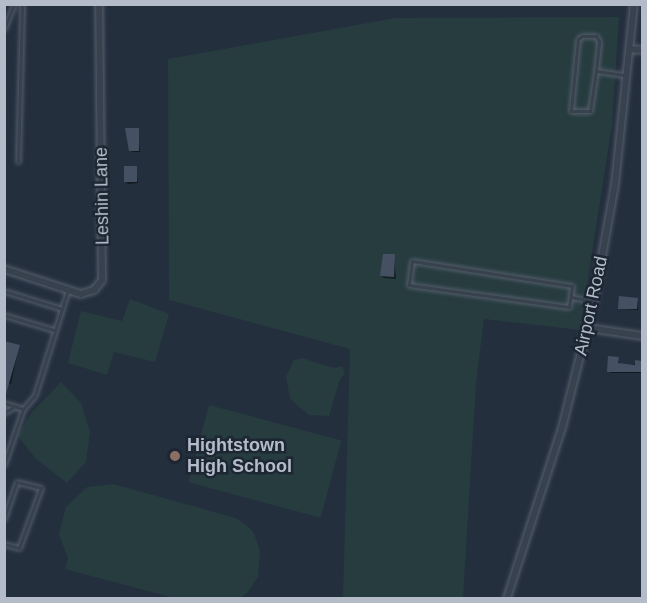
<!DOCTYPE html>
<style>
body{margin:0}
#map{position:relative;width:647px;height:603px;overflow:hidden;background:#242f3e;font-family:Helvetica,sans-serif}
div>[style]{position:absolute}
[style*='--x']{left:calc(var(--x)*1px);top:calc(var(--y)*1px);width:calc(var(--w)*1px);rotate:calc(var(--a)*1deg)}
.green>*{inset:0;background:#263c3f;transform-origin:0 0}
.shadow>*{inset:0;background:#0007}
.building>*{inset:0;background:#455162;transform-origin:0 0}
.roads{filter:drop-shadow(0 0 2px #565f6c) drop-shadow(0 0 2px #565f6c)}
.service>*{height:3px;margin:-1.5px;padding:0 1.5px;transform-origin:1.5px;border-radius:1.5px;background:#38414e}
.minor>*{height:6px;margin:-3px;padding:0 3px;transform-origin:3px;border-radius:3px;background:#38414e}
.dots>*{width:16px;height:16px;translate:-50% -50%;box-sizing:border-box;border:3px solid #1d2633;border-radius:50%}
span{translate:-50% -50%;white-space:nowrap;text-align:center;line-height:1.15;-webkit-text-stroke:5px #1d2633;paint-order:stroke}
.street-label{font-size:18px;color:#b4bcc9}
.poi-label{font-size:18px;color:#b4bcc9;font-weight:700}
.left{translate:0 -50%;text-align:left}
.frame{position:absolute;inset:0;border:6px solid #b4bcc9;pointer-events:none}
</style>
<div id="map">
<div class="green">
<i style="clip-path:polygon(619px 17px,612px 125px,580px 330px,484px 319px,476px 383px,463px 598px,343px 598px,350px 349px,169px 300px,168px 59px,396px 18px)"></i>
<i style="clip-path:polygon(130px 299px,169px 314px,155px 362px,114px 352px,107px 375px,68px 363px,81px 311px,122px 321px)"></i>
<i style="clip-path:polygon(302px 358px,334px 368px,342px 366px,345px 374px,340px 379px,329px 416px,309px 415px,290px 399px,286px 377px,294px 360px)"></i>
<i style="clip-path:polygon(61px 382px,81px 403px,90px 432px,86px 462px,67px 483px,35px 458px,18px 436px,31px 413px)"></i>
<i style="left:209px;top:405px;width:137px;height:80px;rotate:15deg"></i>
<i style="clip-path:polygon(113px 484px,236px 518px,246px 525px,254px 533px,260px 551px,258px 577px,247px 593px,240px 598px,174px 598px,65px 569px,68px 558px,59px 534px,66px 507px,87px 487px)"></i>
</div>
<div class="shadow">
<i style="clip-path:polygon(138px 130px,140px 152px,132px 152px,130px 150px)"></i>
<i style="clip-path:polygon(136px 168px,138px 183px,128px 184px,126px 182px)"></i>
<i style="clip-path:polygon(394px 256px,396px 279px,384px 278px,381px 276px)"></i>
<i style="clip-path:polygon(638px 300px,638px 310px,619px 309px)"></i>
<i style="clip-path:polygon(19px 346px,11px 384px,4px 383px)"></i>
<i style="clip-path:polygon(618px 359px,619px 365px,642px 364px,642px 377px,642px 373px,610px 373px)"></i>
</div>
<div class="building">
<i style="clip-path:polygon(125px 128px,139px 128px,139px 151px,129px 151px)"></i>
<i style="left:137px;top:166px;width:16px;height:13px;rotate:90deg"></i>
<i style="clip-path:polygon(383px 254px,395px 254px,394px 277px,380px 276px)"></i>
<i style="clip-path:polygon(619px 296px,638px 298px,637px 309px,618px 309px)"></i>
<i style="clip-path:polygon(4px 341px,20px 345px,6px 394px,4px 394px)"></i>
<i style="clip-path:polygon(608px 356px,619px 357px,618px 363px,635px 365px,635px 360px,642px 361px,642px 372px,607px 372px)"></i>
</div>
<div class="roads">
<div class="service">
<i style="--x:4;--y:29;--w:27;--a:-68"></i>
<i style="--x:596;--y:71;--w:30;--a:-84"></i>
<i style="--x:599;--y:41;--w:6;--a:-121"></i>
<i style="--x:596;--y:36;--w:14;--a:180"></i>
<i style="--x:582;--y:36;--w:5;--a:143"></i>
<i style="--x:578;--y:39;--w:72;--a:95.6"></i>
<i style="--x:571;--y:111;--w:19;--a:0"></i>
<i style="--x:590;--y:111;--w:40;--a:-81.5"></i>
<i style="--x:596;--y:71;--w:30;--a:8"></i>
<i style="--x:18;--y:162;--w:158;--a:-88.5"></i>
<i style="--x:412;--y:261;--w:162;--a:8.9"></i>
<i style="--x:572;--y:286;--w:21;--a:98"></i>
<i style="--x:569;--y:307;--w:162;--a:-172.2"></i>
<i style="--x:409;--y:285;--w:24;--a:-83"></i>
<i style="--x:4;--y:291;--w:61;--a:17.2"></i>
<i style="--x:571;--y:297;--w:21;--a:11"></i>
<i style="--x:4;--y:315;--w:52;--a:16.7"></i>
<i style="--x:4;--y:403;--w:20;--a:18"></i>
<i style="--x:4;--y:413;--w:13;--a:-32"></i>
<i style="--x:4;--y:465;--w:59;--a:-71.3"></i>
<i style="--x:23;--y:409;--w:18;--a:-49"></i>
<i style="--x:35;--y:395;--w:110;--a:-72.6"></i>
<i style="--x:4;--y:519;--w:39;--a:-71"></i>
<i style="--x:17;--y:482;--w:25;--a:14"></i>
<i style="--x:41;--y:488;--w:64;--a:110.1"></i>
<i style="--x:19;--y:548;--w:16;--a:-165"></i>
</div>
<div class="minor">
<i style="--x:629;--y:49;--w:13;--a:4"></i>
<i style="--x:4;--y:269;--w:81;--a:18"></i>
<i style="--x:81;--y:294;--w:14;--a:-17"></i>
<i style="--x:94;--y:290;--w:13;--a:-51"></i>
<i style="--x:102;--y:280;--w:276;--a:-90.6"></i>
<i style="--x:588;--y:328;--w:55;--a:8.4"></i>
<i style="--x:507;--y:598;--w:179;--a:-72.1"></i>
<i style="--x:562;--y:428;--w:131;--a:-75.9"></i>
<i style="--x:594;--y:301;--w:119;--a:-79.8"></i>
<i style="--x:615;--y:184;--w:181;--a:-84"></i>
</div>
</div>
<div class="dots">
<i style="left:175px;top:456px;background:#8d6e63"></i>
</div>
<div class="street-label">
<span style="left:102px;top:196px;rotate:-91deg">Leshin Lane</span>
<span style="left:591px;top:306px;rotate:-78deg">Airport Road</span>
</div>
<div class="poi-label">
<span class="left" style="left:187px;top:456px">Hightstown<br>High School</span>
</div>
<div class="frame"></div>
</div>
